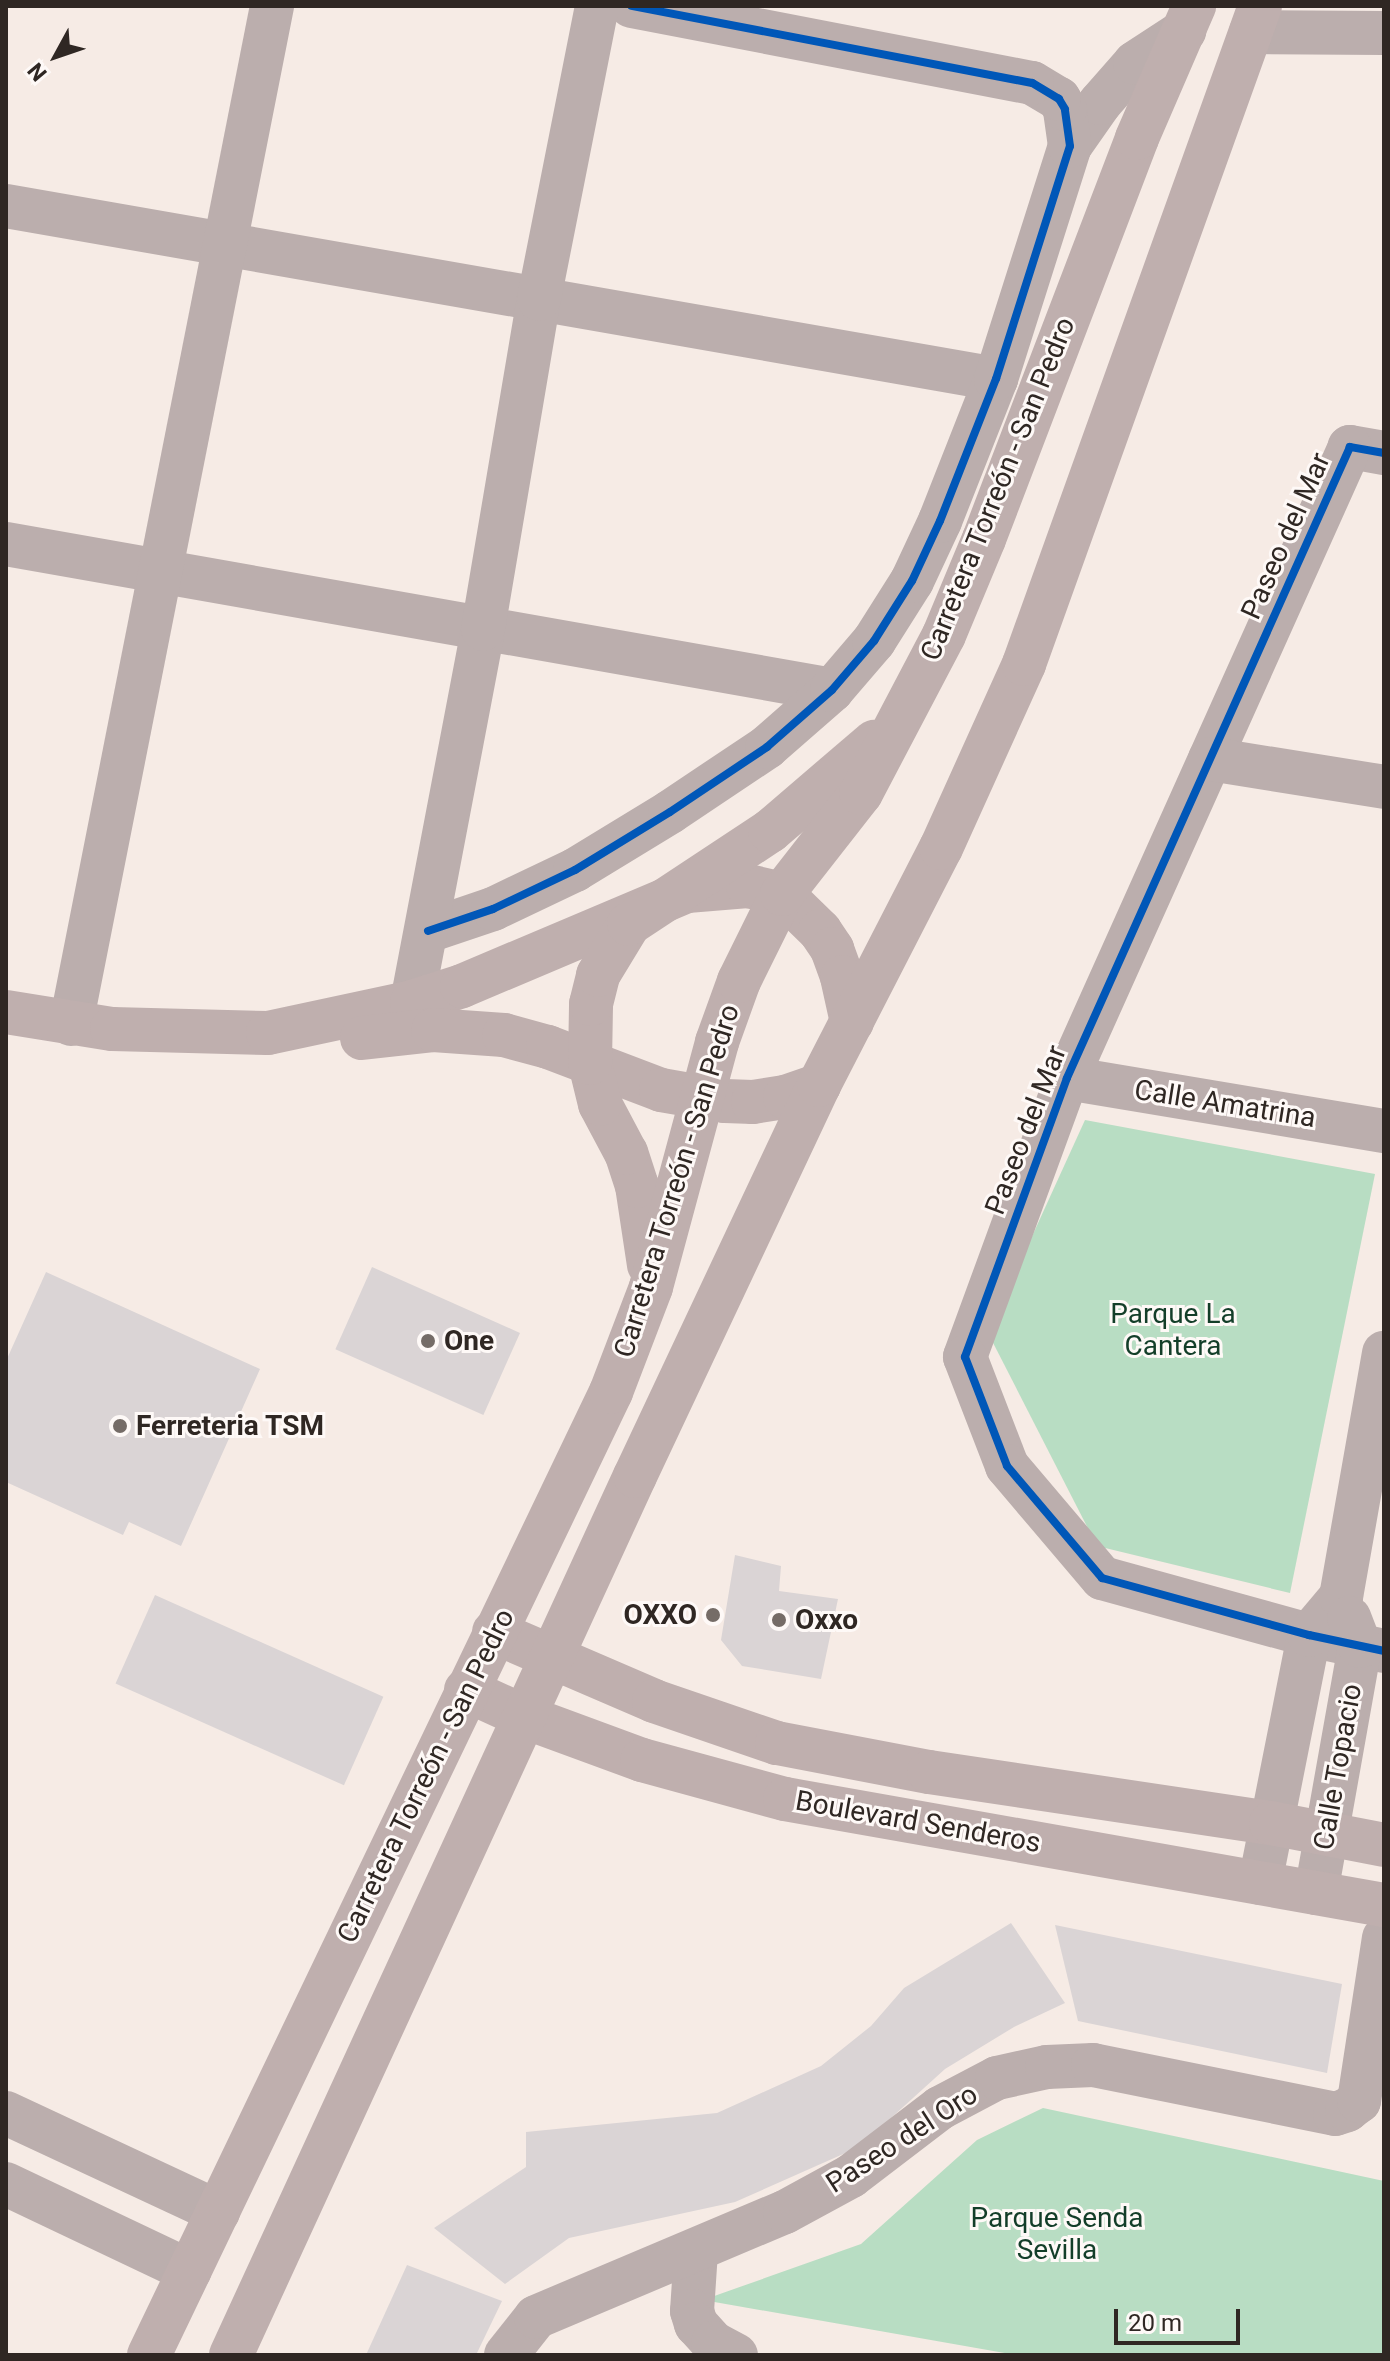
<!DOCTYPE html>
<meta charset="utf-8">
<style>
body{margin:0}
#map{position:relative;width:1390px;height:2361px;overflow:hidden;background:#f6ebe5;font-family:Roboto,sans-serif}
div>[style]{position:absolute}
[style*='--x']{left:calc(var(--x)*1px);top:calc(var(--y)*1px);width:calc(var(--w)*1px);rotate:calc(var(--a)*1deg)}
.green>*{inset:0;background:#b8ddc3}
.building>*{inset:0;background:#dad4d5;transform-origin:0 0}
.minor>*{height:44px;margin:-22px;padding:0 22px;transform-origin:22px;border-radius:22px;background:#bbaead}
.major>*{height:44px;margin:-22px;padding:0 22px;transform-origin:22px;border-radius:22px;background:#bfafae}
.cycleway>*{height:8px;margin:-4px;padding:0 4px;transform-origin:4px;border-radius:4px;background:#0057b8}
.dots>*{width:22px;height:22px;translate:-50% -50%;box-sizing:border-box;border:4px solid #fef9f7;border-radius:50%}
span{translate:-50% -50%;white-space:nowrap;text-align:center;line-height:1.15;-webkit-text-stroke:6px #fef9f7;paint-order:stroke}
.street-label{font-size:28px;color:#2f2723}
.park-label{font-size:28px;color:#133e29}
.poi-label{font-size:28px;color:#2f2723;font-weight:700}
.left{translate:0 -50%;text-align:left}
.right{translate:-100% -50%;text-align:right}
.frame{position:absolute;inset:0;border:8px solid #2f2723;pointer-events:none}
.north{position:absolute;left:16px;top:16px;width:80px;height:80px;-webkit-text-stroke:6px #fef9f7;paint-order:stroke;rotate:230deg;font-size:22px;font-weight:700;line-height:32px;text-align:center;color:#2f2723}
.north::after{content:'';display:block;margin:auto;width:28px;height:36px;background:#2f2723;clip-path:polygon(50% 0,100% 100%,50% 72%,0 100%)}
.scale{position:absolute;left:1114px;top:2309px;width:126px;height:36px;box-sizing:border-box;border:4px solid #2f2723;border-top:0;padding-left:10px;font-size:24px;line-height:28px;white-space:nowrap;color:#2f2723;-webkit-text-stroke:6px #fef9f7;paint-order:stroke}
</style>
<div id="map">
<div class="green">
<i style="clip-path:polygon(1085px 1120px,1375px 1174px,1290px 1593px,1097px 1546px,988px 1333px)"></i>
<i style="clip-path:polygon(1043px 2108px,1384px 2181px,1384px 2355px,1016px 2355px,703px 2300px,861px 2244px,977px 2140px)"></i>
</div>
<div class="building">
<i style="left:372px;top:1267px;width:162px;height:90px;rotate:24deg"></i>
<i style="clip-path:polygon(46px 1272px,260px 1369px,181px 1546px,129px 1522px,123px 1535px,6px 1482px,6px 1361px)"></i>
<i style="clip-path:polygon(735px 1555px,781px 1566px,779px 1591px,838px 1599px,821px 1679px,742px 1666px,721px 1640px)"></i>
<i style="left:155px;top:1595px;width:250px;height:97px;rotate:24deg"></i>
<i style="clip-path:polygon(1011px 1923px,1065px 2003px,1014px 2027px,945px 2069px,859px 2147px,735px 2202px,569px 2238px,505px 2284px,434px 2228px,526px 2167px,526px 2132px,717px 2113px,821px 2066px,871px 2026px,904px 1988px)"></i>
<i style="clip-path:polygon(1055px 1925px,1342px 1984px,1327px 2073px,1078px 2021px)"></i>
<i style="clip-path:polygon(407px 2265px,502px 2301px,476px 2355px,366px 2355px)"></i>
</div>
<div class="minor">
<i style="--x:1251;--y:32;--w:133;--a:0.4"></i>
<i style="--x:1070;--y:146;--w:52;--a:-55.1"></i>
<i style="--x:1100;--y:103;--w:53;--a:-48.8"></i>
<i style="--x:1135;--y:63;--w:59;--a:-33.1"></i>
<i style="--x:6;--y:206;--w:1005;--a:9.91"></i>
<i style="--x:1384;--y:453;--w:35;--a:-170"></i>
<i style="--x:1350;--y:447;--w:692;--a:114.16"></i>
<i style="--x:1067;--y:1078;--w:297;--a:110.1"></i>
<i style="--x:965;--y:1357;--w:117;--a:68.9"></i>
<i style="--x:1007;--y:1466;--w:147;--a:49.7"></i>
<i style="--x:1102;--y:1578;--w:215;--a:15.4"></i>
<i style="--x:1309;--y:1635;--w:77;--a:12"></i>
<i style="--x:6;--y:544;--w:839;--a:10.02"></i>
<i style="--x:1210;--y:759;--w:176;--a:9.1"></i>
<i style="--x:428;--y:931;--w:69;--a:-18.7"></i>
<i style="--x:493;--y:909;--w:91;--a:-25.4"></i>
<i style="--x:575;--y:870;--w:111;--a:-31.4"></i>
<i style="--x:670;--y:812;--w:117;--a:-33.8"></i>
<i style="--x:767;--y:747;--w:86;--a:-41.2"></i>
<i style="--x:832;--y:690;--w:65;--a:-49.4"></i>
<i style="--x:874;--y:641;--w:71;--a:-57.7"></i>
<i style="--x:912;--y:581;--w:66;--a:-65"></i>
<i style="--x:940;--y:521;--w:153;--a:-68.5"></i>
<i style="--x:996;--y:379;--w:244;--a:-72.4"></i>
<i style="--x:1070;--y:146;--w:37;--a:-98"></i>
<i style="--x:1065;--y:109;--w:12;--a:-121"></i>
<i style="--x:1059;--y:99;--w:31;--a:-149"></i>
<i style="--x:1032;--y:83;--w:408;--a:-169.1"></i>
<i style="--x:412;--y:1002;--w:380;--a:-79.2"></i>
<i style="--x:483;--y:629;--w:335;--a:-80.4"></i>
<i style="--x:539;--y:299;--w:299;--a:-78.8"></i>
<i style="--x:71;--y:1024;--w:1038;--a:-78.83"></i>
<i style="--x:1067;--y:1078;--w:321;--a:9.5"></i>
<i style="--x:1260;--y:1883;--w:253;--a:-78.8"></i>
<i style="--x:1309;--y:1635;--w:50;--a:-49.9"></i>
<i style="--x:1341;--y:1597;--w:248;--a:-80"></i>
<i style="--x:1316;--y:1893;--w:251;--a:-79.9"></i>
<i style="--x:1360;--y:1646;--w:30;--a:-111"></i>
<i style="--x:6;--y:2113;--w:234;--a:25"></i>
<i style="--x:6;--y:2184;--w:203;--a:25.4"></i>
<i style="--x:696;--y:2251;--w:60;--a:93.8"></i>
<i style="--x:692;--y:2311;--w:14;--a:73"></i>
<i style="--x:696;--y:2324;--w:25;--a:48"></i>
<i style="--x:713;--y:2343;--w:26;--a:28"></i>
<i style="--x:506;--y:2355;--w:48;--a:-51.7"></i>
<i style="--x:536;--y:2317;--w:270;--a:-22.9"></i>
<i style="--x:785;--y:2212;--w:75;--a:-28.6"></i>
<i style="--x:851;--y:2176;--w:112;--a:-37.4"></i>
<i style="--x:940;--y:2108;--w:64;--a:-27.8"></i>
<i style="--x:997;--y:2078;--w:51;--a:-12.4"></i>
<i style="--x:1047;--y:2067;--w:46;--a:-2.5"></i>
<i style="--x:1093;--y:2065;--w:247;--a:11.4"></i>
<i style="--x:1335;--y:2114;--w:13;--a:-18"></i>
<i style="--x:1347;--y:2110;--w:15;--a:-37"></i>
<i style="--x:1359;--y:2101;--w:165;--a:-81.3"></i>
</div>
<div class="major">
<i style="--x:6;--y:1012;--w:107;--a:9.1"></i>
<i style="--x:112;--y:1029;--w:156;--a:1.5"></i>
<i style="--x:268;--y:1033;--w:147;--a:-12.1"></i>
<i style="--x:412;--y:1002;--w:52;--a:-17.7"></i>
<i style="--x:462;--y:986;--w:244;--a:-22.9"></i>
<i style="--x:687;--y:891;--w:61;--a:-4.7"></i>
<i style="--x:748;--y:886;--w:35;--a:13"></i>
<i style="--x:782;--y:894;--w:53;--a:44.2"></i>
<i style="--x:820;--y:931;--w:22;--a:56"></i>
<i style="--x:832;--y:949;--w:30;--a:70"></i>
<i style="--x:842;--y:977;--w:46;--a:77.5"></i>
<i style="--x:362;--y:1038;--w:71;--a:-6.4"></i>
<i style="--x:433;--y:1030;--w:71;--a:4"></i>
<i style="--x:504;--y:1035;--w:46;--a:15.3"></i>
<i style="--x:548;--y:1047;--w:121;--a:20.8"></i>
<i style="--x:661;--y:1090;--w:65;--a:9.8"></i>
<i style="--x:725;--y:1101;--w:28;--a:2"></i>
<i style="--x:753;--y:1102;--w:32;--a:-9"></i>
<i style="--x:785;--y:1097;--w:36;--a:-19"></i>
<i style="--x:649;--y:1265;--w:80;--a:-98.6"></i>
<i style="--x:637;--y:1186;--w:35;--a:-108"></i>
<i style="--x:626;--y:1153;--w:55;--a:-118"></i>
<i style="--x:600;--y:1104;--w:42;--a:-103.7"></i>
<i style="--x:590;--y:1063;--w:59;--a:-89"></i>
<i style="--x:591;--y:1004;--w:30;--a:-76"></i>
<i style="--x:598;--y:975;--w:60;--a:-58.7"></i>
<i style="--x:629;--y:924;--w:169;--a:-33.4"></i>
<i style="--x:770;--y:831;--w:137;--a:-40.6"></i>
<i style="--x:494;--y:1632;--w:174;--a:23.3"></i>
<i style="--x:654;--y:1701;--w:130;--a:18.9"></i>
<i style="--x:777;--y:1743;--w:155;--a:10.8"></i>
<i style="--x:929;--y:1772;--w:346;--a:8.5"></i>
<i style="--x:1271;--y:1823;--w:115;--a:11"></i>
<i style="--x:466;--y:1690;--w:65;--a:24.6"></i>
<i style="--x:525;--y:1717;--w:125;--a:20.2"></i>
<i style="--x:642;--y:1760;--w:148;--a:15.3"></i>
<i style="--x:785;--y:1799;--w:608;--a:10.04"></i>
<i style="--x:149;--y:2355;--w:1068;--a:-64.37"></i>
<i style="--x:611;--y:1392;--w:112;--a:-69.1"></i>
<i style="--x:651;--y:1287;--w:254;--a:-74.9"></i>
<i style="--x:717;--y:1042;--w:65;--a:-70.2"></i>
<i style="--x:739;--y:981;--w:97;--a:-63.7"></i>
<i style="--x:782;--y:894;--w:128;--a:-52"></i>
<i style="--x:861;--y:793;--w:178;--a:-62.3"></i>
<i style="--x:944;--y:635;--w:104;--a:-67.4"></i>
<i style="--x:984;--y:539;--w:429;--a:-69.1"></i>
<i style="--x:1137;--y:138;--w:144;--a:-66.6"></i>
<i style="--x:231;--y:2355;--w:967;--a:-65.32"></i>
<i style="--x:635;--y:1476;--w:432;--a:-64.8"></i>
<i style="--x:819;--y:1085;--w:267;--a:-62.8"></i>
<i style="--x:941;--y:848;--w:202;--a:-65.7"></i>
<i style="--x:1024;--y:664;--w:699;--a:-70.27"></i>
</div>
<div class="cycleway">
<i style="--x:1384;--y:453;--w:35;--a:-170"></i>
<i style="--x:1350;--y:447;--w:692;--a:114.16"></i>
<i style="--x:1067;--y:1078;--w:297;--a:110.1"></i>
<i style="--x:965;--y:1357;--w:117;--a:68.9"></i>
<i style="--x:1007;--y:1466;--w:147;--a:49.7"></i>
<i style="--x:1102;--y:1578;--w:215;--a:15.4"></i>
<i style="--x:1309;--y:1635;--w:77;--a:12"></i>
<i style="--x:428;--y:931;--w:69;--a:-18.7"></i>
<i style="--x:493;--y:909;--w:91;--a:-25.4"></i>
<i style="--x:575;--y:870;--w:111;--a:-31.4"></i>
<i style="--x:670;--y:812;--w:117;--a:-33.8"></i>
<i style="--x:767;--y:747;--w:86;--a:-41.2"></i>
<i style="--x:832;--y:690;--w:65;--a:-49.4"></i>
<i style="--x:874;--y:641;--w:71;--a:-57.7"></i>
<i style="--x:912;--y:581;--w:66;--a:-65"></i>
<i style="--x:940;--y:521;--w:153;--a:-68.5"></i>
<i style="--x:996;--y:379;--w:244;--a:-72.4"></i>
<i style="--x:1070;--y:146;--w:37;--a:-98"></i>
<i style="--x:1065;--y:109;--w:12;--a:-121"></i>
<i style="--x:1059;--y:99;--w:31;--a:-149"></i>
<i style="--x:1032;--y:83;--w:408;--a:-169.1"></i>
</div>
<div class="dots">
<i style="left:428px;top:1341px;background:#756c67"></i>
<i style="left:120px;top:1426px;background:#756c67"></i>
<i style="left:713px;top:1615px;background:#756c67"></i>
<i style="left:779px;top:1620px;background:#756c67"></i>
</div>
<div class="street-label">
<span style="left:998px;top:489px;rotate:-68deg">Carretera Torreón - San Pedro</span>
<span style="left:1286px;top:536px;rotate:-66deg">Paseo del Mar</span>
<span style="left:1225px;top:1104px;rotate:9deg">Calle Amatrina</span>
<span style="left:1026px;top:1130px;rotate:-69deg">Paseo del Mar</span>
<span style="left:677px;top:1181px;rotate:-73deg">Carretera Torreón - San Pedro</span>
<span style="left:1338px;top:1767px;rotate:-80deg">Calle Topacio</span>
<span style="left:426px;top:1776px;rotate:-64deg">Carretera Torreón - San Pedro</span>
<span style="left:918px;top:1822px;rotate:10deg">Boulevard Senderos</span>
<span style="left:902px;top:2139px;rotate:-33deg">Paseo del Oro</span>
</div>
<div class="park-label">
<span style="left:1173px;top:1330px">Parque La<br>Cantera</span>
<span style="left:1057px;top:2234px">Parque Senda<br>Sevilla</span>
</div>
<div class="poi-label">
<span class="left" style="left:444px;top:1341px">One</span>
<span class="left" style="left:136px;top:1426px">Ferreteria TSM</span>
<span class="right" style="left:697px;top:1615px">OXXO</span>
<span class="left" style="left:795px;top:1620px">Oxxo</span>
</div>
<div class="frame"></div>
<div class="north">N</div>
<div class="scale">20 m</div>
</div>
